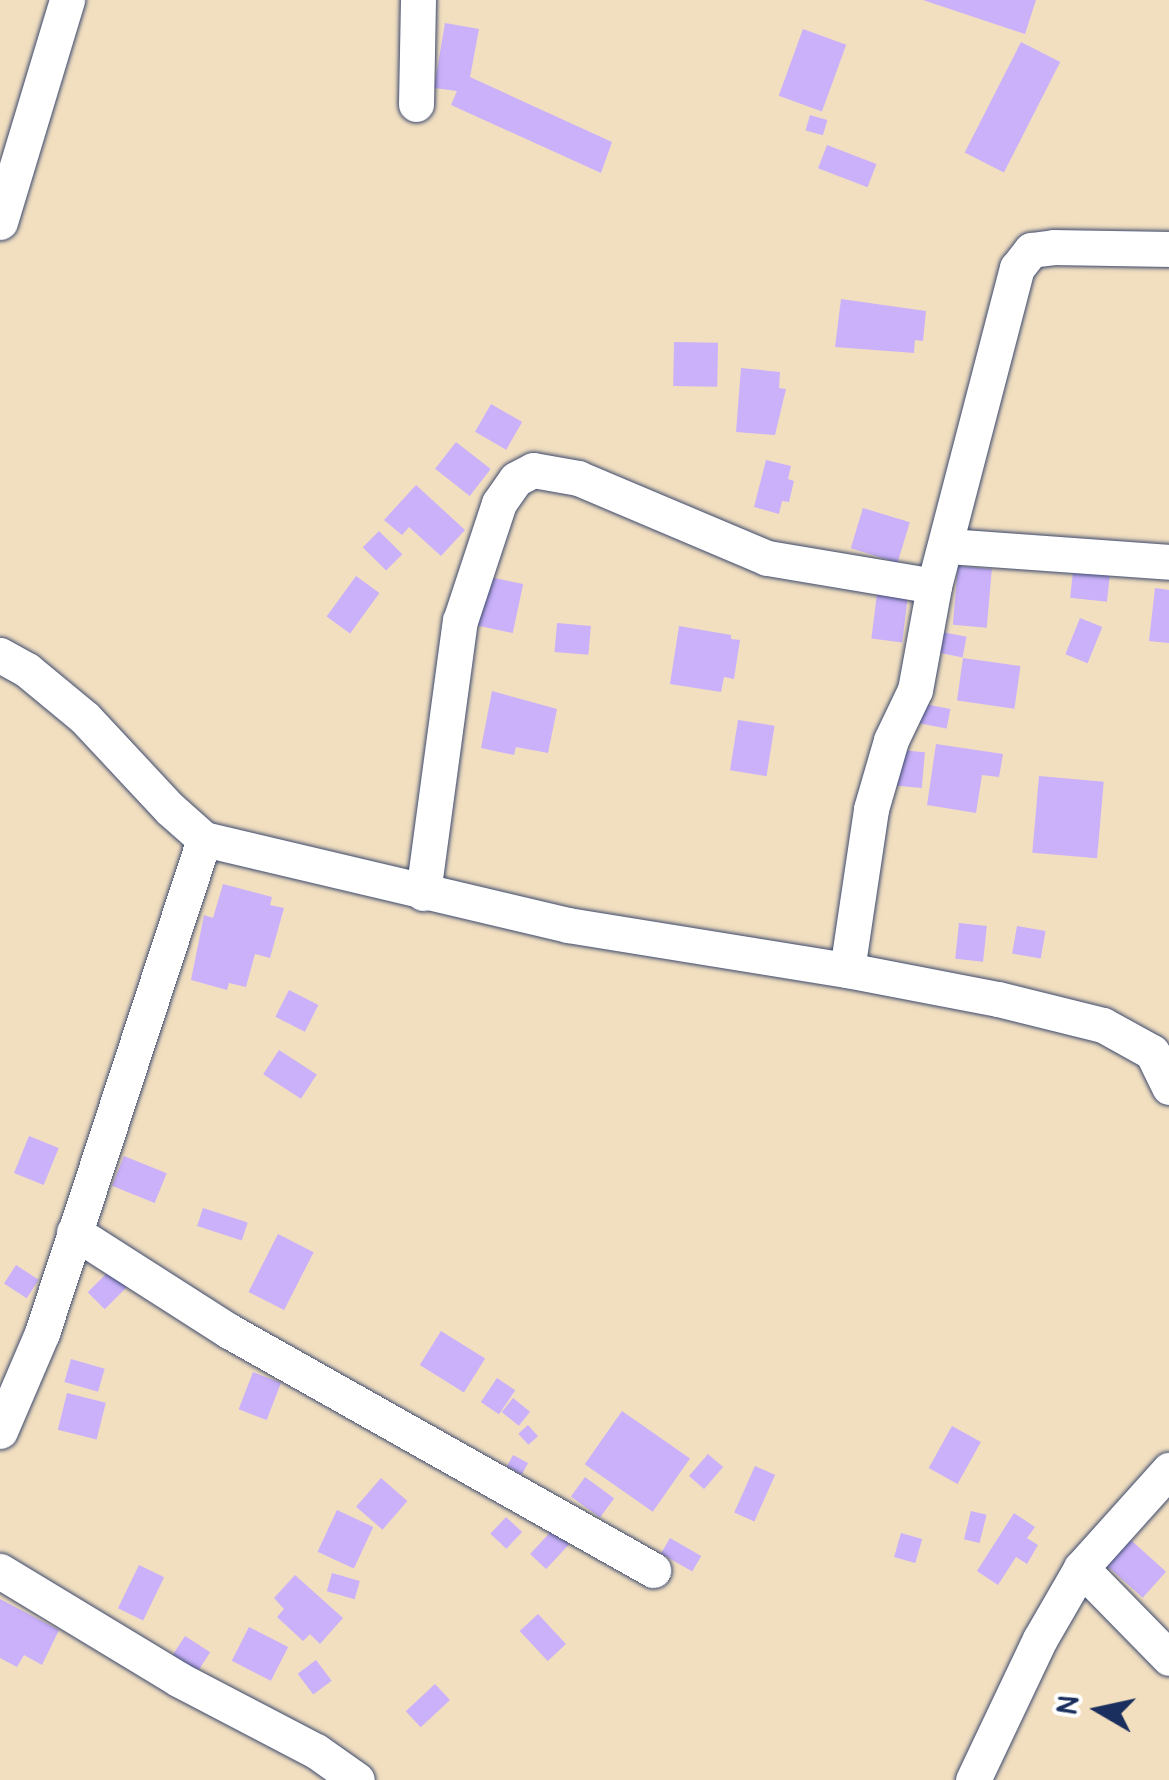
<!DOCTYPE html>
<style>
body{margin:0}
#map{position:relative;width:1169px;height:1780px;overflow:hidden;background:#f2dfc0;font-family:Pangolin,sans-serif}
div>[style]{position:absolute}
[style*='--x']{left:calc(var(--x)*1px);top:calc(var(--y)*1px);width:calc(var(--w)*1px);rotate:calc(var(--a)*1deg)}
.building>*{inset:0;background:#cab1fa;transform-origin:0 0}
.roads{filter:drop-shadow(0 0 2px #3b496d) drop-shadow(0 0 2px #3b496d)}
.minor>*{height:35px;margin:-17.5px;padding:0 17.5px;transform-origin:17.5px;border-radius:17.5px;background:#fff}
span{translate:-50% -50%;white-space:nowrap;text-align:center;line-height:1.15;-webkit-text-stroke:10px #fff;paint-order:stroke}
.north{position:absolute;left:1049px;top:1660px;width:100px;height:100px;-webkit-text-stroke:8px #fff;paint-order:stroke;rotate:279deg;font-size:28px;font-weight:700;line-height:40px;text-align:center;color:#1b2f5e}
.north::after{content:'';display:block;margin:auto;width:35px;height:45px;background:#1b2f5e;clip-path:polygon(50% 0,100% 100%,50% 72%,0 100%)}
</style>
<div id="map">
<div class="building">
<i style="clip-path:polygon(923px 0,1036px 0,1025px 34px)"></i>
<i style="clip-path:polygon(445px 23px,479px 29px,470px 77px,612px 142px,601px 173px,451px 105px,457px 91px,434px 88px)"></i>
<i style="left:803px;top:29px;width:46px;height:71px;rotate:20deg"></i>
<i style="left:1021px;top:42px;width:44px;height:124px;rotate:27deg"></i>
<i style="left:810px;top:115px;width:18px;height:16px;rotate:16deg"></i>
<i style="left:827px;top:145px;width:53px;height:25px;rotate:21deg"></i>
<i style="clip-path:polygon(841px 299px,926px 311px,923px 341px,915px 340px,914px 353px,835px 347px)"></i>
<i style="left:674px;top:342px;width:44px;height:44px;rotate:1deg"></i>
<i style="clip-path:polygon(741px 368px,780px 372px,779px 388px,786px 389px,775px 435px,736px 432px)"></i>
<i style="left:491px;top:404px;width:36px;height:32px;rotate:30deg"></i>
<i style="left:456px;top:442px;width:44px;height:34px;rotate:38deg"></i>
<i style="clip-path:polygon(766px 460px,791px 466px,788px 479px,794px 481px,789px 502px,782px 501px,779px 514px,754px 507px)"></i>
<i style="clip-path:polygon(416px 485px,465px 530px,441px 556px,409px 527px,402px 535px,384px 520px)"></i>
<i style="left:863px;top:508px;width:49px;height:42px;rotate:17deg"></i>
<i style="left:379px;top:531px;width:33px;height:23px;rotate:45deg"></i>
<i style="left:958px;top:566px;width:34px;height:59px;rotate:5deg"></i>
<i style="left:1073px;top:571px;width:37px;height:27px;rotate:6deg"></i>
<i style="left:356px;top:576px;width:29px;height:50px;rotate:36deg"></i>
<i style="left:485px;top:576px;width:39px;height:50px;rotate:12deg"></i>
<i style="left:878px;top:585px;width:31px;height:54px;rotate:7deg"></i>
<i style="clip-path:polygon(1155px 588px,1169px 590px,1169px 643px,1149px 641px)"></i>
<i style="left:1080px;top:618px;width:24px;height:39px;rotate:22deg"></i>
<i style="left:557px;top:623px;width:34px;height:29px;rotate:5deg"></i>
<i style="clip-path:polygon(679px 626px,731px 635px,731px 639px,740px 640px,734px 679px,724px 677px,721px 692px,670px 684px)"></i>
<i style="left:942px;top:632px;width:25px;height:21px;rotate:11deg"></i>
<i style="left:963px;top:658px;width:58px;height:43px;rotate:8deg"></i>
<i style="clip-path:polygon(492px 691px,557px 709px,548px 753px,516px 747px,514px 755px,481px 748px)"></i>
<i style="left:920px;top:703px;width:31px;height:20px;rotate:11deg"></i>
<i style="left:738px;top:720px;width:37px;height:51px;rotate:9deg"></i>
<i style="clip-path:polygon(936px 744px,1003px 754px,999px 777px,982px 775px,976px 813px,927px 805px)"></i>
<i style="left:900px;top:750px;width:25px;height:36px;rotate:5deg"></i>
<i style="left:1039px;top:776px;width:65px;height:77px;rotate:5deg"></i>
<i style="clip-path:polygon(223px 884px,272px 897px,270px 905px,284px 908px,270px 958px,255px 954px,246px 987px,229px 983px,227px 990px,191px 980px,204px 915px,213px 918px)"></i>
<i style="left:959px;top:923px;width:28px;height:36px;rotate:6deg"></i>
<i style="left:1017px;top:926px;width:29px;height:28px;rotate:10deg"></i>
<i style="left:289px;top:990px;width:33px;height:30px;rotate:27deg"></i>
<i style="left:279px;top:1050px;width:45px;height:29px;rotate:33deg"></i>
<i style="left:29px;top:1136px;width:32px;height:40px;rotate:22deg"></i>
<i style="left:124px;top:1156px;width:46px;height:32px;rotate:22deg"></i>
<i style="left:203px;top:1208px;width:47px;height:19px;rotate:18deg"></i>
<i style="left:278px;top:1234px;width:40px;height:65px;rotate:27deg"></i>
<i style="left:116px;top:1264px;width:24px;height:40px;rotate:45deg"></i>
<i style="left:16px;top:1265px;width:27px;height:22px;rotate:33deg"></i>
<i style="left:441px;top:1331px;width:52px;height:40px;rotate:32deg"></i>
<i style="left:71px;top:1359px;width:35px;height:24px;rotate:16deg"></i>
<i style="left:253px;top:1372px;width:30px;height:40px;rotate:21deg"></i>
<i style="left:497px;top:1378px;width:22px;height:29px;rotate:34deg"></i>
<i style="left:67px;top:1393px;width:40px;height:38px;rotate:14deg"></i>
<i style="left:513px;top:1398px;width:22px;height:18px;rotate:39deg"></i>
<i style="left:622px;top:1411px;width:83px;height:65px;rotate:35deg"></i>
<i style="left:528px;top:1425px;width:15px;height:13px;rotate:48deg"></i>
<i style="left:952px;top:1426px;width:33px;height:48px;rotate:29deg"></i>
<i style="left:708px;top:1454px;width:20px;height:29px;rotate:41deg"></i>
<i style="left:513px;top:1455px;width:17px;height:13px;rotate:28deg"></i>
<i style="left:755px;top:1466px;width:22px;height:51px;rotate:24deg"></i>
<i style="left:585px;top:1477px;width:36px;height:24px;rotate:36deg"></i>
<i style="left:381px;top:1478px;width:35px;height:38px;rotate:41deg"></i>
<i style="left:337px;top:1510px;width:40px;height:46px;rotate:25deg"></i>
<i style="left:971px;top:1511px;width:16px;height:29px;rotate:14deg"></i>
<i style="clip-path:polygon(1014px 1513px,1035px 1527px,1027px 1538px,1038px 1545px,1027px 1564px,1016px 1557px,998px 1585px,977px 1571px)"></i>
<i style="left:506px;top:1517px;width:22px;height:23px;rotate:43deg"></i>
<i style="left:558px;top:1524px;width:22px;height:41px;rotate:43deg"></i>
<i style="left:901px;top:1533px;width:22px;height:25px;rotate:16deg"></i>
<i style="left:1123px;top:1533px;width:58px;height:35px;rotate:42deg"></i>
<i style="left:670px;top:1538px;width:36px;height:18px;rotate:30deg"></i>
<i style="left:139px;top:1565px;width:28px;height:48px;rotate:26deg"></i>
<i style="left:332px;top:1573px;width:29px;height:19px;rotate:16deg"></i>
<i style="clip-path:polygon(295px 1575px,343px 1618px,320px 1644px,310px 1634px,303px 1641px,277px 1617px,284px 1609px,274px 1598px)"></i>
<i style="clip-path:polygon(0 1599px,59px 1630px,42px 1665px,24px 1655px,17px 1667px,0 1658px)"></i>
<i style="left:538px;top:1614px;width:41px;height:25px;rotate:47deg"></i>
<i style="left:249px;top:1627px;width:44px;height:38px;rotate:27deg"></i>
<i style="left:185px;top:1636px;width:30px;height:24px;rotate:33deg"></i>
<i style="left:316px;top:1660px;width:26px;height:23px;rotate:53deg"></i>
<i style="left:435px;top:1684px;width:22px;height:40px;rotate:47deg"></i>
</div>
<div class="roads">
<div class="minor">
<i style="--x:416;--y:104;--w:104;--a:-88.9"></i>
<i style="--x:0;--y:222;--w:232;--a:-73.2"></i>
<i style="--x:948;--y:546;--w:222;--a:4.1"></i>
<i style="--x:0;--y:655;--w:31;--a:29"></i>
<i style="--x:27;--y:670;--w:75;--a:39.6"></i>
<i style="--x:85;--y:718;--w:125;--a:47"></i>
<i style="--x:170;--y:809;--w:45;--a:41.4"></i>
<i style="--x:204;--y:839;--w:374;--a:13.3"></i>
<i style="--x:568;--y:925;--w:283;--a:9.2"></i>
<i style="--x:847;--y:970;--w:154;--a:10.9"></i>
<i style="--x:998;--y:999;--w:108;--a:13.9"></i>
<i style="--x:1103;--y:1025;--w:56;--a:28.9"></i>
<i style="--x:1152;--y:1052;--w:39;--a:64"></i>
<i style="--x:423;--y:893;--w:275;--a:-82.3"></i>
<i style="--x:460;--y:621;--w:124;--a:-71.7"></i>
<i style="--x:499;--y:503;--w:29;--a:-55"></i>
<i style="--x:516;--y:479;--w:19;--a:-28"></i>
<i style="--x:533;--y:470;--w:46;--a:10.1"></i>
<i style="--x:578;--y:478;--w:205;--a:22.9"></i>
<i style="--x:767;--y:558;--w:169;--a:9.5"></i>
<i style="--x:847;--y:970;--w:163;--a:-81.5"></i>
<i style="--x:871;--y:809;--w:72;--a:-73.8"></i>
<i style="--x:891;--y:740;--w:55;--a:-64.4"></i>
<i style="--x:915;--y:690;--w:106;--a:-79.6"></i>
<i style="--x:934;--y:586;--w:329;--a:-75.4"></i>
<i style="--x:1017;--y:268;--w:23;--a:-52"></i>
<i style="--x:1031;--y:250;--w:23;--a:-7"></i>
<i style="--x:1054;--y:247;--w:115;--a:1"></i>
<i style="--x:74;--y:1232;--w:184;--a:32.6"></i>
<i style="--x:229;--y:1331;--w:487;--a:29.4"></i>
<i style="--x:0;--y:1431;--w:107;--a:-66.8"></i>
<i style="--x:42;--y:1333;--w:520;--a:-71.84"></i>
<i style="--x:1081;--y:1568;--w:126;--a:45.6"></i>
<i style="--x:0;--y:1571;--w:208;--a:31.2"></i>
<i style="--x:178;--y:1679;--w:156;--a:27.6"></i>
<i style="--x:316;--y:1751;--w:50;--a:35.3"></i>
<i style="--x:973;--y:1780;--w:156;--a:-64.6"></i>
<i style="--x:1040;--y:1639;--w:82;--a:-60"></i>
<i style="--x:1081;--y:1568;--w:132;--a:-48.1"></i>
</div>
</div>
<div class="north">N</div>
</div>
